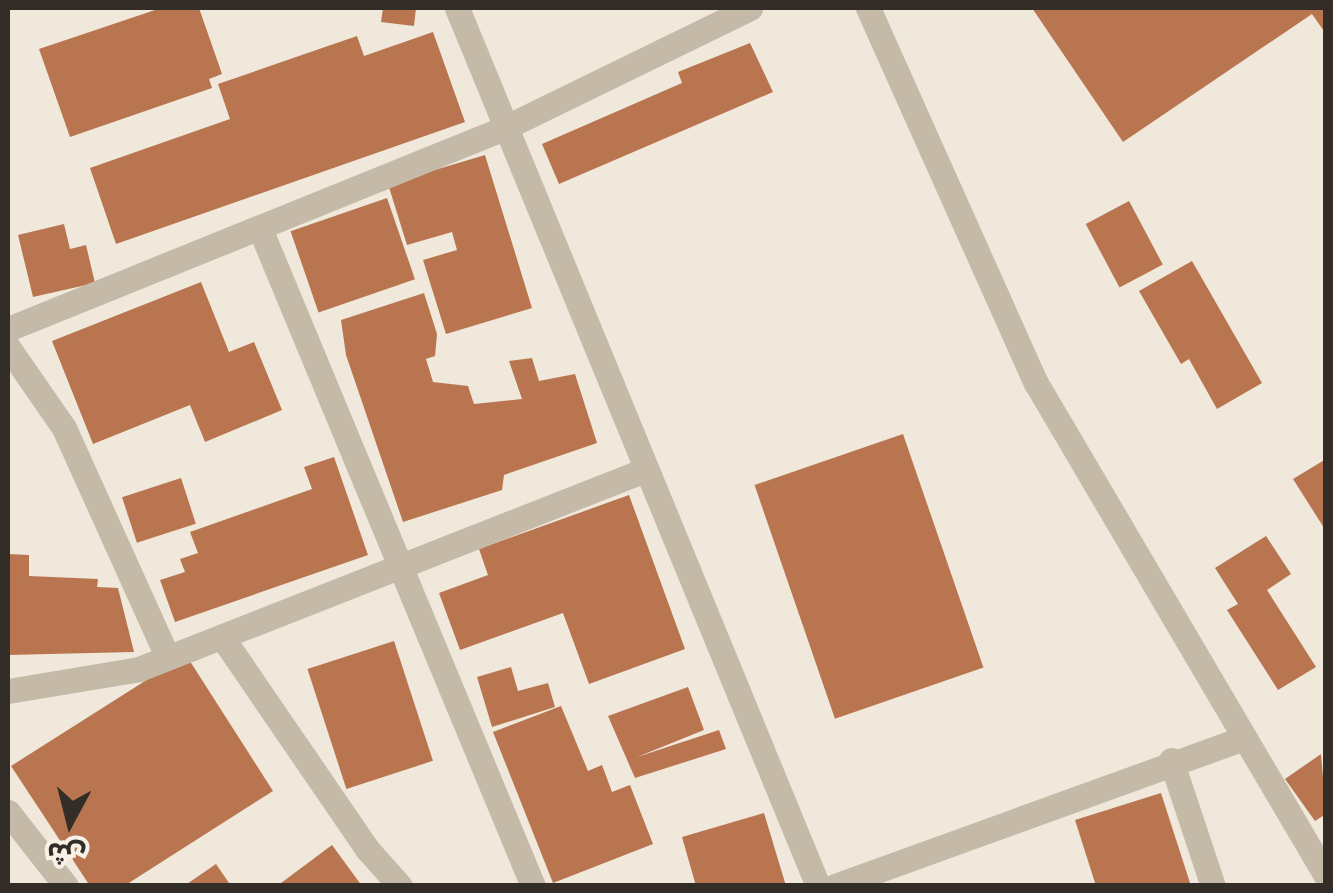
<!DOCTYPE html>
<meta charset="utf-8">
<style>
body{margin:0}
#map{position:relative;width:1333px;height:893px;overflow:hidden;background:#efe8db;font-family:"Sofia Sans Condensed","Noto Sans Arabic",sans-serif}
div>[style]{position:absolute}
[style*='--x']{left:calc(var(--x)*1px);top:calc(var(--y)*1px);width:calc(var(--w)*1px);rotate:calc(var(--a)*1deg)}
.building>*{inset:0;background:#b9754f;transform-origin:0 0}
.minor>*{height:25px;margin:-12.5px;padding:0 12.5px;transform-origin:12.5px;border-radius:12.5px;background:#c5b9a8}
span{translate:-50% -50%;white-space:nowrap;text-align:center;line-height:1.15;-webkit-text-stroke:8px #f7f1e7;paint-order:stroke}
.frame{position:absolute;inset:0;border:10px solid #332d28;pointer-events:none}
.north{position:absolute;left:20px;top:773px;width:100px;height:100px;-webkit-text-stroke:8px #f7f1e7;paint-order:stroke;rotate:187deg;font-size:28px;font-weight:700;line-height:40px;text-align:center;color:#332d28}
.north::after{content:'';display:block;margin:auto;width:35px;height:45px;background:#332d28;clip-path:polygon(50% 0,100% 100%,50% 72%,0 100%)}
</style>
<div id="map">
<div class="building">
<i style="clip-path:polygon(161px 8px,199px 8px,222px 74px,209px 79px,212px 88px,70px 137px,39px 49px)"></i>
<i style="clip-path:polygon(383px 8px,416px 8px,414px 26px,381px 22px)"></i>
<i style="clip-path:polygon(1032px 8px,1326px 8px,1326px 34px,1312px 14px,1123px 142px)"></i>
<i style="clip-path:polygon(433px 32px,465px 122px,116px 244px,90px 168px,230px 119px,218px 84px,357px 36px,364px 56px)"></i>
<i style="clip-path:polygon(750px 43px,773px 92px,559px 184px,542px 144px,682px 83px,678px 72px)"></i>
<i style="clip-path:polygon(485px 155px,532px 308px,446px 334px,423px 260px,457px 250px,452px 232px,407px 245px,388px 184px)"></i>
<i style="left:387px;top:198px;width:86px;height:102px;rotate:71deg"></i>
<i style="left:1129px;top:201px;width:72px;height:49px;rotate:62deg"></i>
<i style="clip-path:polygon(64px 224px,70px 249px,86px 245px,95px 283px,33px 297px,18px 235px)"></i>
<i style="clip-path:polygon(1192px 261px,1262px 383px,1217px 409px,1189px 359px,1181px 364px,1139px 291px)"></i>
<i style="clip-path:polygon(201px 282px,229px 352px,254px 342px,282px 410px,205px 442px,190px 405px,93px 444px,52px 341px)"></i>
<i style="clip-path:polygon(424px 293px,437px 334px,435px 356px,426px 359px,433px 382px,468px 386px,474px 404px,522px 399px,509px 361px,532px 358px,539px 381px,575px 374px,597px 443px,504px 475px,502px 490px,403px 522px,346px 355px,341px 320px)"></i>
<i style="left:903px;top:434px;width:247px;height:157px;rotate:71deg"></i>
<i style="clip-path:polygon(334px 457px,368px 555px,175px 622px,160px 580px,185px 572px,180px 559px,198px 553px,190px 532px,312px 489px,304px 467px)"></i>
<i style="clip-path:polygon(1326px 459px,1326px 531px,1293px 479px)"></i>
<i style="left:181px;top:478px;width:48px;height:62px;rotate:72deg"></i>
<i style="clip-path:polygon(629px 495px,685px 649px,589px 684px,563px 613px,460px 650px,439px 593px,488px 575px,479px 549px)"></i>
<i style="clip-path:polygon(1266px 536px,1291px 574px,1267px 590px,1316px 667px,1278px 690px,1227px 610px,1238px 604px,1215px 568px)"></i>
<i style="clip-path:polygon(8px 554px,29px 555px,29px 576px,98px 579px,97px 587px,118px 588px,134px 652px,8px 655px)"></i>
<i style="left:394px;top:641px;width:126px;height:91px;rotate:72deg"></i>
<i style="clip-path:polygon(186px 655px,273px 791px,124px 886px,90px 886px,11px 766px)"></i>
<i style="clip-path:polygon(511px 667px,518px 691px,548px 683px,555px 707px,492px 727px,477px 677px)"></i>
<i style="clip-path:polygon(688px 687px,704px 730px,637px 757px,719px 730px,726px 749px,635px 778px,608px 716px)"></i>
<i style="clip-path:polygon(561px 706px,588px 771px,602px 765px,612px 792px,630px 785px,653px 844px,553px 883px,493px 732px)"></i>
<i style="clip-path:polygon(1321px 754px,1326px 814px,1315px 821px,1285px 779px)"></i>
<i style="clip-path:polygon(1161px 793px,1191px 886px,1096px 886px,1075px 820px)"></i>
<i style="clip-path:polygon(764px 813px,786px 886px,696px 886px,682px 837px)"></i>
<i style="clip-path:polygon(332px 845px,362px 886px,277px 886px)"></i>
<i style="clip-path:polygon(216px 864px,231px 886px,184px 886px)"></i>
</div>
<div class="minor">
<i style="--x:457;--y:8;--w:949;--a:67.65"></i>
<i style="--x:868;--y:8;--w:411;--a:65.9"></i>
<i style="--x:1036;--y:383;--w:572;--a:59.53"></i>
<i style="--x:261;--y:231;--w:709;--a:67.45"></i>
<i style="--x:8;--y:329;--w:533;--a:-22.04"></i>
<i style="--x:502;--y:129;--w:276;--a:-26"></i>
<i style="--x:8;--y:347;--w:98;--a:55.3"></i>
<i style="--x:64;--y:428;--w:252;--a:65.7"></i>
<i style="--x:222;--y:637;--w:258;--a:55.6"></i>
<i style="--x:368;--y:850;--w:48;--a:48.4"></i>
<i style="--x:8;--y:691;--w:133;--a:-9.5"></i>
<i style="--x:139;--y:669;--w:544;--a:-21.47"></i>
<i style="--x:1171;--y:760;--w:133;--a:71.6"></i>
<i style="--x:8;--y:812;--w:94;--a:51.9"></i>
<i style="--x:835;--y:886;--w:435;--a:-19.9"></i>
</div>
<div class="frame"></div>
<div class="north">ش</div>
</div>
